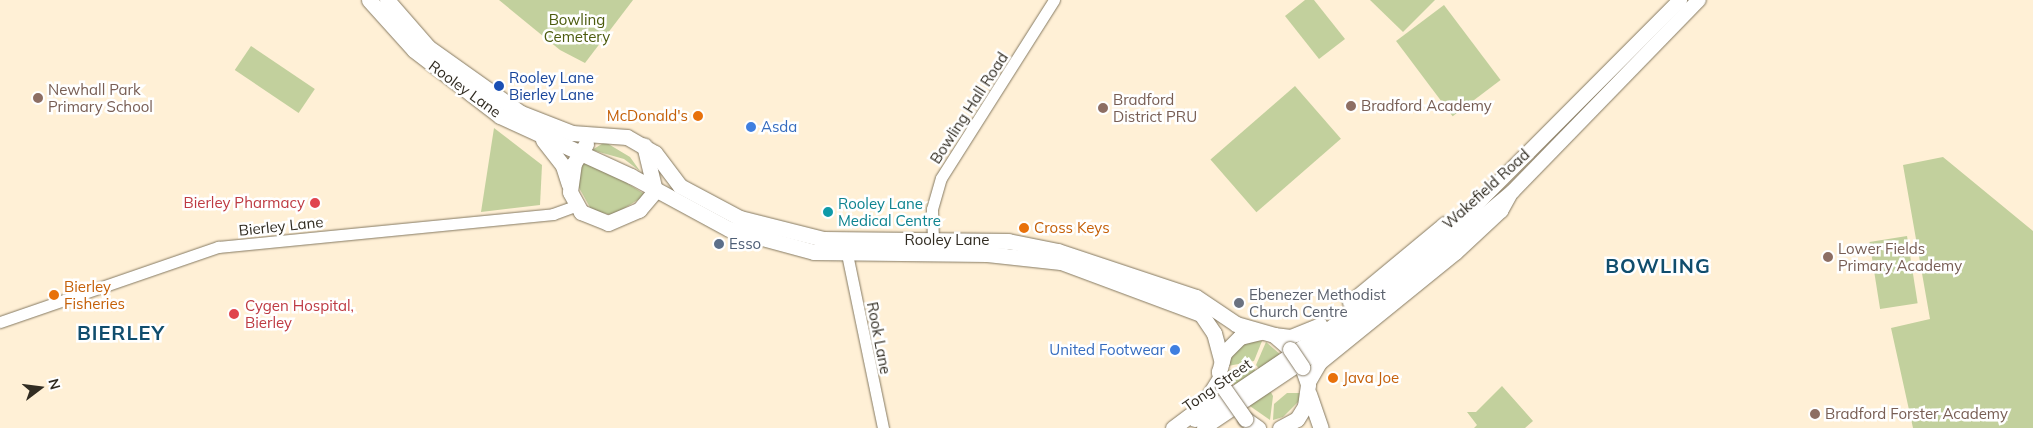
<!DOCTYPE html>
<style>
body{margin:0}
#map{position:relative;width:2033px;height:428px;overflow:hidden;background:#fff0d6;font-family:Mulish,sans-serif}
div>[style]{position:absolute}
[style*='--x']{left:calc(var(--x)*1px);top:calc(var(--y)*1px);width:calc(var(--w)*1px);rotate:calc(var(--a)*1deg)}
.green>*{inset:0;background:#c2d09d;transform-origin:0 0}
.roads{filter:drop-shadow(0 0 1px #857961) drop-shadow(0 0 1px #857961)}
.tertiary>*{height:11px;margin:-5.5px;padding:0 5.5px;transform-origin:5.5px;border-radius:5.5px;background:#fff}
.primary>*{height:14px;margin:-7px;padding:0 7px;transform-origin:7px;border-radius:7px;background:#fff}
.trunk>*{height:15px;margin:-7.5px;padding:0 7.5px;transform-origin:7.5px;border-radius:7.5px;background:#fff}
.bridges{filter:drop-shadow(0 0 1px #857961) drop-shadow(0 0 1px #857961)}
.trunk-bridge>*{height:15px;margin:-7.5px;padding:0 7.5px;transform-origin:7.5px;border-radius:7.5px;background:#fff}
.dots>*{width:14px;height:14px;translate:-50% -50%;box-sizing:border-box;border:2px solid #fff;border-radius:50%}
span{translate:-50% -50%;white-space:nowrap;text-align:center;line-height:1.15;-webkit-text-stroke:5px #fff;paint-order:stroke}
.park-label{font-size:15px;color:#4c5b0e}
.transit-label{font-size:15px;color:#164399}
.left{translate:0 -50%;text-align:left}
.education-label{font-size:15px;color:#785e54}
.street-label{font-size:15px;color:#312c22}
.food-label{font-size:15px;color:#c56008}
.right{translate:-100% -50%;text-align:right}
.shop-label{font-size:15px;color:#366cbe}
.health-label{font-size:15px;color:#be3a42}
.culture-label{font-size:15px;color:#0d838f}
.service-label{font-size:15px;color:#4e5e75}
.worship-label{font-size:15px;color:#5b616d}
.district-label{font-size:20px;color:#104d6d;font-weight:700;letter-spacing:1px}
.north{position:absolute;left:15px;top:363px;width:50px;height:50px;-webkit-text-stroke:4px #fff;paint-order:stroke;rotate:75deg;font-size:14px;font-weight:700;line-height:20px;text-align:center;color:#312c22}
.north::after{content:'';display:block;margin:auto;width:18px;height:22px;background:#312c22;clip-path:polygon(50% 0,100% 100%,50% 72%,0 100%)}
</style>
<div id="map">
<div class="green">
<i style="clip-path:polygon(499px 0,633px 0,585px 63px,560px 50px)"></i>
<i style="clip-path:polygon(1305px 0,1314px 0,1345px 39px,1319px 59px,1285px 16px)"></i>
<i style="clip-path:polygon(1370px 0,1435px 0,1403px 32px)"></i>
<i style="left:1444px;top:5px;width:94px;height:60px;rotate:53deg"></i>
<i style="left:251px;top:46px;width:77px;height:29px;rotate:34deg"></i>
<i style="left:1295px;top:86px;width:70px;height:112px;rotate:49deg"></i>
<i style="clip-path:polygon(494px 128px,542px 165px,540px 205px,481px 212px)"></i>
<i style="clip-path:polygon(605px 142px,630px 157px,640px 171px,624px 159px,592px 150px)"></i>
<i style="clip-path:polygon(1943px 157px,2033px 231px,2033px 428px,1913px 428px,1891px 328px,1930px 319px,1903px 165px)"></i>
<i style="clip-path:polygon(582px 162px,614px 175px,646px 195px,613px 215px,592px 211px,578px 186px)"></i>
<i style="left:1907px;top:236px;width:68px;height:38px;rotate:81deg"></i>
<i style="clip-path:polygon(1262px 341px,1254px 361px,1228px 366px,1231px 356px,1245px 342px)"></i>
<i style="clip-path:polygon(1266px 342px,1281px 355px,1260px 370px,1256px 365px)"></i>
<i style="clip-path:polygon(1253px 367px,1257px 373px,1235px 387px,1228px 370px)"></i>
<i style="clip-path:polygon(1502px 386px,1533px 421px,1525px 428px,1474px 428px,1477px 425px,1467px 412px,1476px 412px)"></i>
<i style="clip-path:polygon(1269px 389px,1273px 396px,1270px 420px,1247px 404px)"></i>
<i style="clip-path:polygon(1287px 393px,1301px 393px,1299px 401px,1283px 417px,1273px 420px,1274px 404px)"></i>
</div>
<div class="roads">
<div class="tertiary">
<i style="--x:933;--y:240;--w:31;--a:-92"></i>
<i style="--x:932;--y:209;--w:32;--a:-74"></i>
<i style="--x:941;--y:178;--w:211;--a:-57.6"></i>
<i style="--x:847;--y:254;--w:178;--a:78.3"></i>
<i style="--x:0;--y:322;--w:231;--a:-19"></i>
<i style="--x:218;--y:247;--w:337;--a:-5.6"></i>
<i style="--x:553;--y:214;--w:23;--a:-20"></i>
</div>
<div class="primary">
<i style="--x:1350;--y:303;--w:124;--a:-39.7"></i>
<i style="--x:1274;--y:335;--w:17;--a:7"></i>
<i style="--x:1291;--y:337;--w:32;--a:-22"></i>
<i style="--x:1308;--y:384;--w:24;--a:-60"></i>
<i style="--x:1320;--y:363;--w:175;--a:-39"></i>
<i style="--x:1456;--y:253;--w:62;--a:-43"></i>
<i style="--x:1501;--y:211;--w:18;--a:-61"></i>
<i style="--x:1195;--y:420;--w:161;--a:-34.1"></i>
<i style="--x:1328;--y:330;--w:130;--a:-37.8"></i>
<i style="--x:1431;--y:250;--w:353;--a:-45.1"></i>
<i style="--x:1204;--y:428;--w:158;--a:-33.9"></i>
<i style="--x:1335;--y:340;--w:231;--a:-39.9"></i>
<i style="--x:1512;--y:192;--w:268;--a:-45.8"></i>
</div>
<div class="trunk">
<i style="--x:369;--y:0;--w:67;--a:48"></i>
<i style="--x:414;--y:50;--w:108;--a:37.5"></i>
<i style="--x:500;--y:116;--w:144;--a:24.6"></i>
<i style="--x:631;--y:176;--w:111;--a:28.4"></i>
<i style="--x:729;--y:229;--w:88;--a:15.1"></i>
<i style="--x:814;--y:252;--w:173;--a:0.7"></i>
<i style="--x:987;--y:254;--w:74;--a:6.2"></i>
<i style="--x:1061;--y:262;--w:149;--a:20.4"></i>
<i style="--x:1201;--y:314;--w:23;--a:56"></i>
<i style="--x:1214;--y:333;--w:30;--a:75"></i>
<i style="--x:387;--y:0;--w:62;--a:48.9"></i>
<i style="--x:428;--y:47;--w:114;--a:35.4"></i>
<i style="--x:521;--y:113;--w:55;--a:21.4"></i>
<i style="--x:572;--y:133;--w:55;--a:4.2"></i>
<i style="--x:627;--y:137;--w:32;--a:30"></i>
<i style="--x:655;--y:153;--w:41;--a:52.9"></i>
<i style="--x:680;--y:186;--w:68;--a:28.1"></i>
<i style="--x:740;--y:218;--w:86;--a:14.2"></i>
<i style="--x:823;--y:239;--w:185;--a:0.6"></i>
<i style="--x:1008;--y:241;--w:51;--a:11.3"></i>
<i style="--x:1058;--y:251;--w:145;--a:18.4"></i>
<i style="--x:1196;--y:297;--w:48;--a:34"></i>
<i style="--x:1236;--y:324;--w:40;--a:16"></i>
<i style="--x:1274;--y:335;--w:21;--a:41"></i>
<i style="--x:543;--y:140;--w:33;--a:52"></i>
<i style="--x:563;--y:166;--w:19;--a:72"></i>
<i style="--x:586;--y:144;--w:22;--a:122"></i>
<i style="--x:574;--y:163;--w:29;--a:98"></i>
<i style="--x:570;--y:192;--w:23;--a:61"></i>
<i style="--x:581;--y:212;--w:29;--a:22"></i>
<i style="--x:608;--y:223;--w:34;--a:-23"></i>
<i style="--x:639;--y:210;--w:25;--a:-50"></i>
<i style="--x:655;--y:191;--w:47;--a:-103.4"></i>
<i style="--x:1223;--y:387;--w:16;--a:-105"></i>
<i style="--x:1219;--y:372;--w:20;--a:-75"></i>
<i style="--x:1224;--y:353;--w:23;--a:-45"></i>
<i style="--x:1240;--y:337;--w:21;--a:-14"></i>
<i style="--x:1309;--y:394;--w:36;--a:71"></i>
<i style="--x:1245;--y:419;--w:16;--a:35"></i>
<i style="--x:1173;--y:428;--w:38;--a:-37"></i>
<i style="--x:1203;--y:405;--w:31;--a:-58"></i>
<i style="--x:1280;--y:428;--w:19;--a:-28"></i>
<i style="--x:1297;--y:419;--w:15;--a:-58"></i>
<i style="--x:1305;--y:406;--w:22;--a:-82"></i>
<i style="--x:1308;--y:384;--w:18;--a:-109"></i>
</div>
</div>
<div class="bridges">
<div class="trunk-bridge">
<i style="--x:1290;--y:349;--w:22;--a:56"></i>
<i style="--x:1223;--y:387;--w:39;--a:55"></i>
</div>
</div>
<div class="dots">
<i style="left:499px;top:86px;background:#1a4fb4"></i>
<i style="left:38px;top:98px;background:#8d6e63"></i>
<i style="left:1351px;top:106px;background:#8d6e63"></i>
<i style="left:1103px;top:108px;background:#8d6e63"></i>
<i style="left:698px;top:116px;background:#e8710a"></i>
<i style="left:751px;top:127px;background:#3f7fe0"></i>
<i style="left:315px;top:203px;background:#e0444e"></i>
<i style="left:828px;top:212px;background:#0f9aa8"></i>
<i style="left:1024px;top:228px;background:#e8710a"></i>
<i style="left:719px;top:244px;background:#5c6f8a"></i>
<i style="left:1828px;top:257px;background:#8d6e63"></i>
<i style="left:54px;top:295px;background:#e8710a"></i>
<i style="left:1239px;top:303px;background:#6b7280"></i>
<i style="left:234px;top:314px;background:#e0444e"></i>
<i style="left:1175px;top:350px;background:#3f7fe0"></i>
<i style="left:1333px;top:378px;background:#e8710a"></i>
<i style="left:1815px;top:414px;background:#8d6e63"></i>
</div>
<div class="park-label">
<span style="left:577px;top:28px">Bowling<br>Cemetery</span>
</div>
<div class="transit-label">
<span class="left" style="left:509px;top:86px">Rooley Lane<br>Bierley Lane</span>
</div>
<div class="education-label">
<span class="left" style="left:48px;top:98px">Newhall Park<br>Primary School</span>
<span class="left" style="left:1113px;top:108px">Bradford<br>District PRU</span>
<span class="left" style="left:1361px;top:106px">Bradford Academy</span>
<span class="left" style="left:1838px;top:257px">Lower Fields<br>Primary Academy</span>
<span class="left" style="left:1825px;top:414px">Bradford Forster Academy</span>
</div>
<div class="street-label">
<span style="left:465px;top:89px;rotate:36deg">Rooley Lane</span>
<span style="left:969px;top:108px;rotate:-57deg">Bowling Hall Road</span>
<span style="left:1486px;top:189px;rotate:-42deg">Wakefield Road</span>
<span style="left:281px;top:226px;rotate:-6deg">Bierley Lane</span>
<span style="left:947px;top:240px">Rooley Lane</span>
<span style="left:879px;top:338px;rotate:79deg">Rook Lane</span>
<span style="left:1217px;top:385px;rotate:-35deg">Tong Street</span>
</div>
<div class="food-label">
<span class="right" style="left:688px;top:116px">McDonald's</span>
<span class="left" style="left:1034px;top:228px">Cross Keys</span>
<span class="left" style="left:64px;top:295px">Bierley<br>Fisheries</span>
<span class="left" style="left:1343px;top:378px">Java Joe</span>
</div>
<div class="shop-label">
<span class="left" style="left:761px;top:127px">Asda</span>
<span class="right" style="left:1165px;top:350px">United Footwear</span>
</div>
<div class="health-label">
<span class="right" style="left:305px;top:203px">Bierley Pharmacy</span>
<span class="left" style="left:245px;top:314px">Cygen Hospital,<br>Bierley</span>
</div>
<div class="culture-label">
<span class="left" style="left:838px;top:212px">Rooley Lane<br>Medical Centre</span>
</div>
<div class="service-label">
<span class="left" style="left:729px;top:244px">Esso</span>
</div>
<div class="worship-label">
<span class="left" style="left:1249px;top:303px">Ebenezer Methodist<br>Church Centre</span>
</div>
<div class="district-label">
<span style="left:1658px;top:265px">BOWLING</span>
<span style="left:121px;top:332px">BIERLEY</span>
</div>
<div class="north">N</div>
</div>
